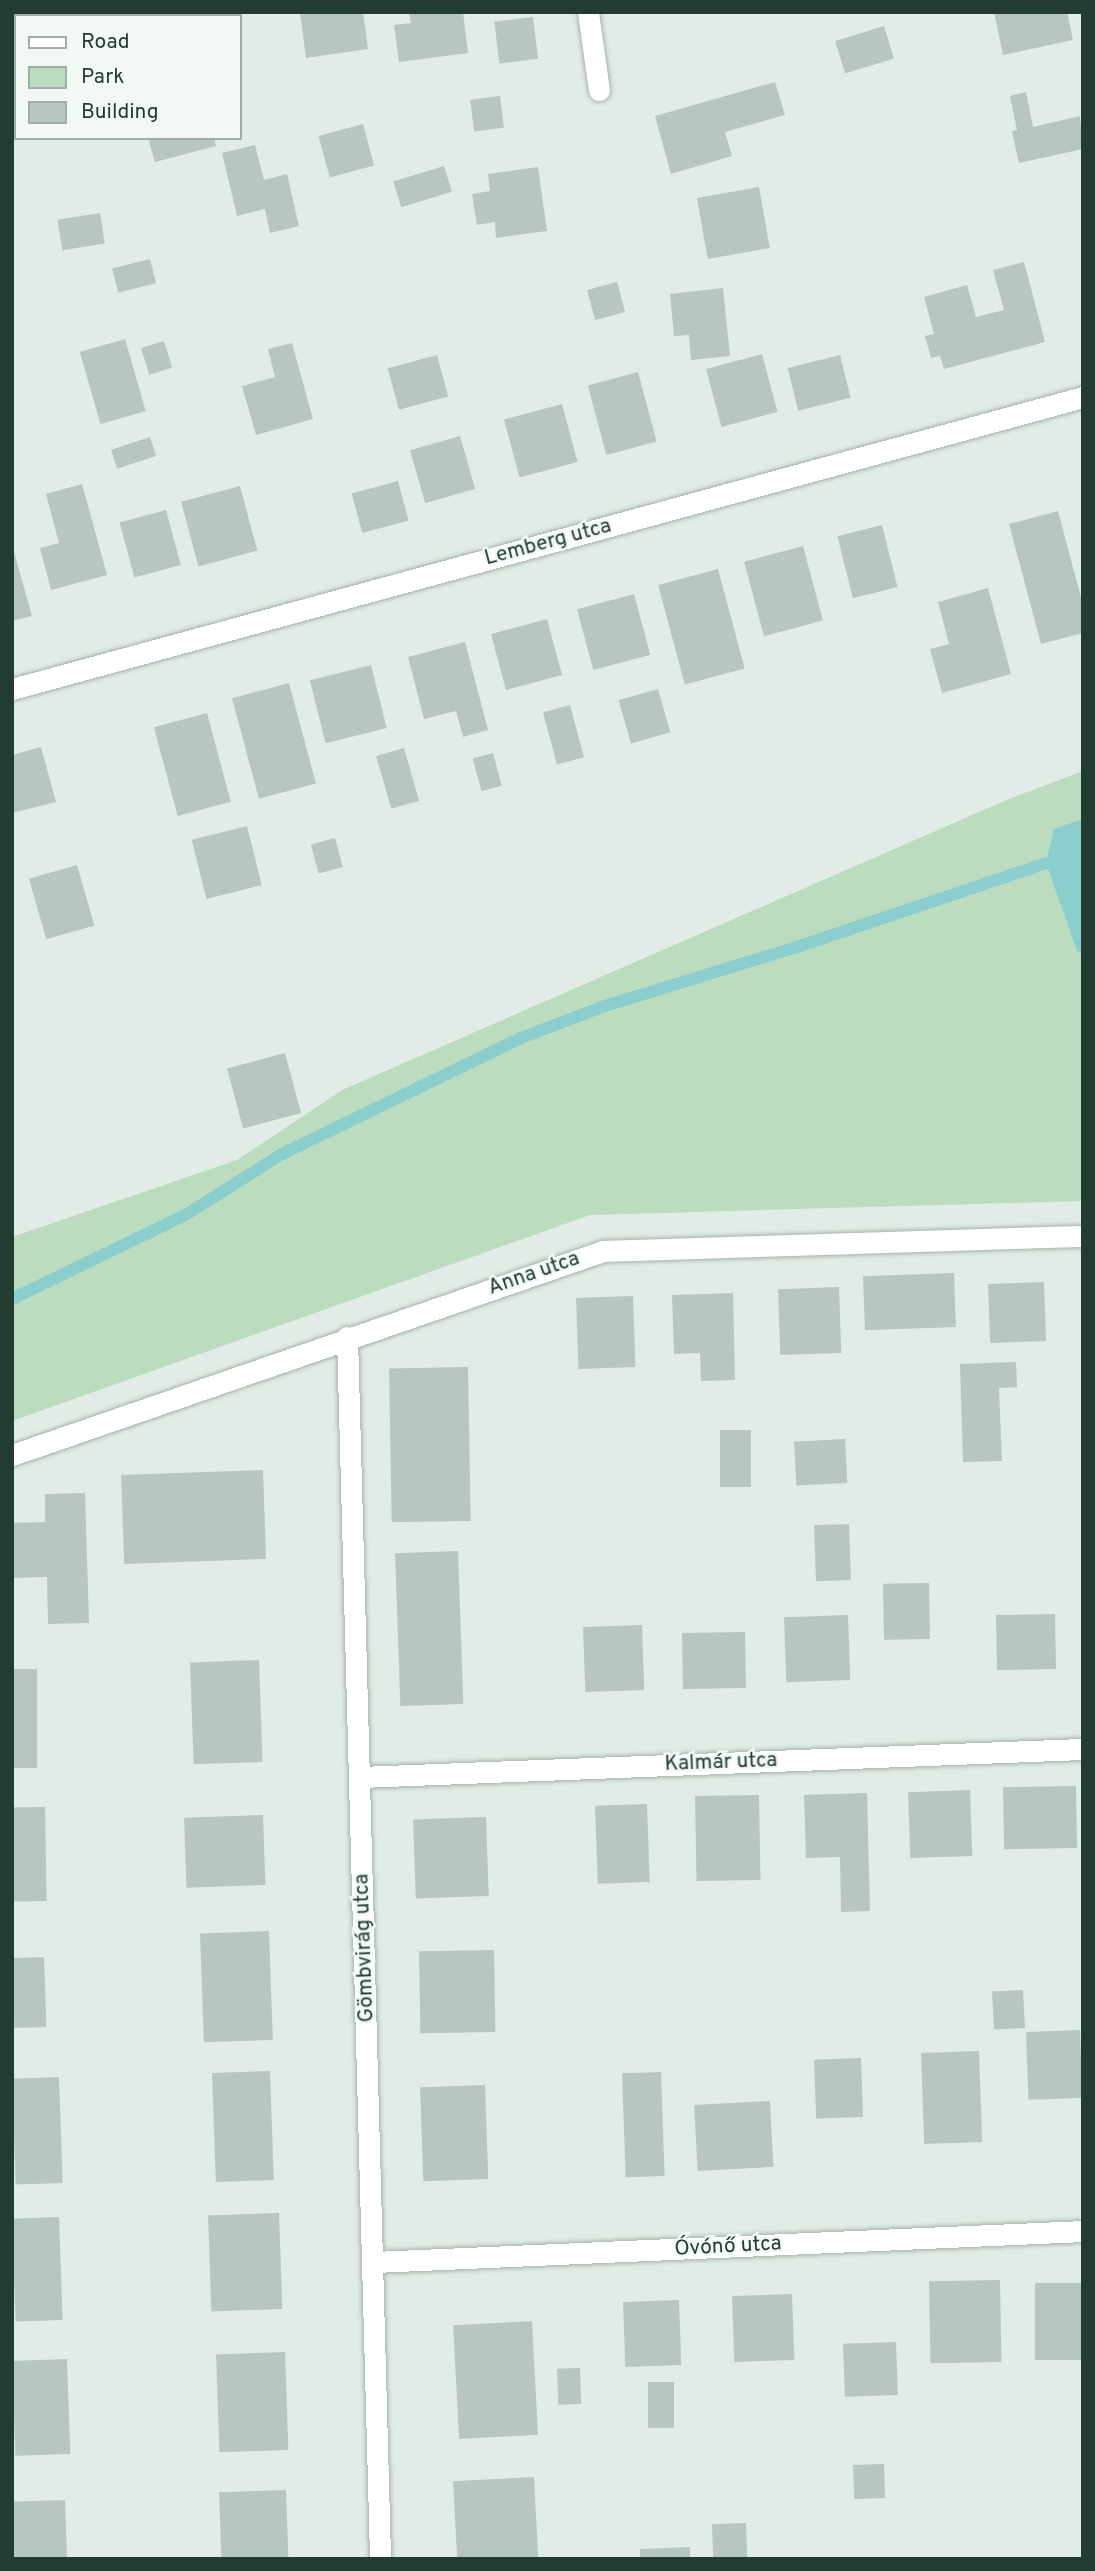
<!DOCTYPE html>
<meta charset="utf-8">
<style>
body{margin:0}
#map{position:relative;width:1095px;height:2571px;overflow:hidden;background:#e2ece6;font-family:Overpass,sans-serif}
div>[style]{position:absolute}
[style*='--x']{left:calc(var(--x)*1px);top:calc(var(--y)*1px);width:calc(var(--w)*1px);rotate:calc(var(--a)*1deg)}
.green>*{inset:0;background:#bcdcc0}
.water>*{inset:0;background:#8ccdce}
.stream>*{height:12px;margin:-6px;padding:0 6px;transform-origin:6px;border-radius:6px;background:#8ccdce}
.building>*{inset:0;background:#b7c6bf;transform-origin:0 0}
.roads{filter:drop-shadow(0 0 2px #a5b4ac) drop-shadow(0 0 2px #a5b4ac)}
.street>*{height:21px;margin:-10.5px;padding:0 10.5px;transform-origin:10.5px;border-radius:10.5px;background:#fff}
span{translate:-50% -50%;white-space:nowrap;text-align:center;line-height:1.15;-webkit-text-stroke:5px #f2f8f4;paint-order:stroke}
.street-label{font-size:21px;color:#233c32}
.frame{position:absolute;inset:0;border:14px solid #233c32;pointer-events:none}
.legend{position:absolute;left:14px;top:14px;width:228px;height:126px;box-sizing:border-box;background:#f2f8f4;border:2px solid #9fada6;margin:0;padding:9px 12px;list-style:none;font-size:21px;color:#233c32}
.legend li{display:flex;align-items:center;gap:14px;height:35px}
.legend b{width:35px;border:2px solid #9fada6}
</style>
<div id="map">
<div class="green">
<i style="clip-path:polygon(1083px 771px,1083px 1201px,590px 1215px,12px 1421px,12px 1237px,237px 1160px,342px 1090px,1011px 798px)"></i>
</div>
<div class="water">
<i style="clip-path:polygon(1083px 819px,1083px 954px,1077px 951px,1046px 863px,1054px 829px)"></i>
</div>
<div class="stream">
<i style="--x:12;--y:1299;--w:195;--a:-25.9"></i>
<i style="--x:187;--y:1214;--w:112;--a:-32.3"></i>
<i style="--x:282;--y:1154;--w:266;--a:-25.9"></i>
<i style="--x:521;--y:1038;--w:90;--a:-20.9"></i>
<i style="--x:605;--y:1006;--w:204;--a:-17.1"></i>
<i style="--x:800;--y:946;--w:260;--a:-18.6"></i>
</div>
<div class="building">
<i style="clip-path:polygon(300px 12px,363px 12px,368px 49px,306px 58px)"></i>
<i style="clip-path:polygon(409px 12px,463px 12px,468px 53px,399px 62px,394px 25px,411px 23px)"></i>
<i style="clip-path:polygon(994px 12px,1067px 12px,1073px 40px,1003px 55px)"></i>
<i style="left:533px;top:17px;width:42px;height:39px;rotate:83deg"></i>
<i style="left:884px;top:26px;width:34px;height:51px;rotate:73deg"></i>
<i style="clip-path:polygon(775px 82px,785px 115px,725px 132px,732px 156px,671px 174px,655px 116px)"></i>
<i style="clip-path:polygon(1026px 92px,1033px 127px,1080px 116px,1083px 149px,1019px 163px,1012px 131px,1017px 130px,1010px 96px)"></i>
<i style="left:500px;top:96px;width:32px;height:30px;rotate:83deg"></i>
<i style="left:363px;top:124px;width:43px;height:46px;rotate:75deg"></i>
<i style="clip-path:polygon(148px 138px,214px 138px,216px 146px,155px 162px)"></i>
<i style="clip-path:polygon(255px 145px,264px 180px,287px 174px,299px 226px,270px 233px,265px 209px,237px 216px,222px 153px)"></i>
<i style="left:444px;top:166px;width:27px;height:53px;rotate:73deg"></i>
<i style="clip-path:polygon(538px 167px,547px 231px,496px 238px,495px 222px,477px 225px,472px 194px,490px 191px,488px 174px)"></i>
<i style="left:759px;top:187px;width:62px;height:63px;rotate:80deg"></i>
<i style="left:100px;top:213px;width:31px;height:43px;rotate:81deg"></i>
<i style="left:150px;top:259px;width:25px;height:39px;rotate:76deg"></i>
<i style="clip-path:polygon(1024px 262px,1045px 342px,944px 369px,940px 356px,931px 358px,925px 336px,934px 334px,924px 297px,967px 285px,976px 317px,1004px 310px,993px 270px)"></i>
<i style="left:617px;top:282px;width:31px;height:31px;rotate:75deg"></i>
<i style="clip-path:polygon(723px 288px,730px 356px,691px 360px,689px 335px,674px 336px,670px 294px)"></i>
<i style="left:125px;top:339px;width:75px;height:47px;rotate:74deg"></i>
<i style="left:164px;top:341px;width:28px;height:24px;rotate:73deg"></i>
<i style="clip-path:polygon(292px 343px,313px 419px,256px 435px,242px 386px,275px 377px,268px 349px)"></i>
<i style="left:762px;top:354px;width:60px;height:58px;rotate:75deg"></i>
<i style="left:437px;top:355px;width:43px;height:51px;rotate:75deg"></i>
<i style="left:840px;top:355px;width:44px;height:54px;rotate:76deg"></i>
<i style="left:638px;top:372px;width:72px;height:52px;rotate:75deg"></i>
<i style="left:562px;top:404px;width:60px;height:60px;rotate:75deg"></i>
<i style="left:460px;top:436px;width:55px;height:52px;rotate:74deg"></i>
<i style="left:150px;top:437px;width:20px;height:41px;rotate:72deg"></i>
<i style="left:398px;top:481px;width:41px;height:48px;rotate:75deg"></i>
<i style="clip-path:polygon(82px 484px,107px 575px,51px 590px,40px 548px,59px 543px,46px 494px)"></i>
<i style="left:240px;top:486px;width:67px;height:61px;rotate:75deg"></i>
<i style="left:166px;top:510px;width:57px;height:48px;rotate:75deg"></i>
<i style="clip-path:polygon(1058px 511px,1083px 605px,1083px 633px,1041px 644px,1009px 524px)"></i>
<i style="left:882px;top:525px;width:64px;height:46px;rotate:76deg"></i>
<i style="clip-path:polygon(12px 545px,32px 616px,12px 621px)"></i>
<i style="left:803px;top:546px;width:77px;height:61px;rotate:75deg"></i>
<i style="left:718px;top:569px;width:103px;height:62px;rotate:75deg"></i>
<i style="clip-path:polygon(988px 588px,1011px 674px,942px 693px,930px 649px,949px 644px,938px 602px)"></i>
<i style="left:634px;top:594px;width:63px;height:59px;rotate:75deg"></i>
<i style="left:547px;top:619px;width:58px;height:58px;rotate:75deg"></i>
<i style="clip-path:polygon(465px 642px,488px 730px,463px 737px,456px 711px,424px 719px,408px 657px)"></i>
<i style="left:371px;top:665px;width:65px;height:63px;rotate:76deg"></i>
<i style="left:289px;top:683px;width:104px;height:59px;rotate:75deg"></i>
<i style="left:658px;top:689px;width:45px;height:41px;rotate:74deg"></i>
<i style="left:570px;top:705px;width:54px;height:28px;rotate:75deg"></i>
<i style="left:207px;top:713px;width:92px;height:55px;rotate:75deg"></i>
<i style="clip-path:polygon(41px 747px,56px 802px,12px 813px,12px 755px)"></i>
<i style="left:404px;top:748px;width:55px;height:29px;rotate:74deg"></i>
<i style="left:493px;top:753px;width:34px;height:21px;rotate:75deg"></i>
<i style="left:247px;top:826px;width:61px;height:57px;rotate:76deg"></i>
<i style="left:335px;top:838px;width:30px;height:25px;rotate:75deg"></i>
<i style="left:77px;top:865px;width:63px;height:50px;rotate:74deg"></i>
<i style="left:285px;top:1053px;width:62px;height:60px;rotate:75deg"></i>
<i style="left:954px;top:1273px;width:54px;height:91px;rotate:88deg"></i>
<i style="left:1044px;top:1282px;width:59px;height:56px;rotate:88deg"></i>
<i style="left:839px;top:1287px;width:66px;height:61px;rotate:88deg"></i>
<i style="clip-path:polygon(733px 1293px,735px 1380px,701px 1381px,700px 1353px,674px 1354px,672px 1295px)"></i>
<i style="left:633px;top:1296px;width:71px;height:57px;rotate:88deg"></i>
<i style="clip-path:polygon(1016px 1362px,1017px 1387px,999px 1388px,1002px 1461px,963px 1462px,960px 1364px)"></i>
<i style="left:468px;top:1367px;width:154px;height:79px;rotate:89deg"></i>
<i style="left:720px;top:1430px;width:31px;height:57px"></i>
<i style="left:845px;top:1439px;width:44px;height:51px;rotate:87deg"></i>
<i style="left:263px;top:1470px;width:89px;height:142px;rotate:88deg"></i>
<i style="clip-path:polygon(85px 1493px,89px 1623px,48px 1624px,47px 1577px,12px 1578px,12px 1523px,45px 1522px,45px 1494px)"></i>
<i style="left:849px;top:1524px;width:56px;height:35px;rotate:88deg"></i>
<i style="left:458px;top:1551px;width:153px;height:63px;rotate:88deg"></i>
<i style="left:929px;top:1583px;width:56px;height:46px;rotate:89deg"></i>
<i style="left:1055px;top:1614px;width:55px;height:59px;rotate:89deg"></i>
<i style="left:848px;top:1615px;width:65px;height:64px;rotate:88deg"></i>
<i style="left:642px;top:1625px;width:65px;height:59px;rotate:88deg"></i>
<i style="left:745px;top:1632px;width:56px;height:63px;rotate:89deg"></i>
<i style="left:259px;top:1660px;width:102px;height:69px;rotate:88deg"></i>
<i style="left:12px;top:1669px;width:25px;height:99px"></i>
<i style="left:1076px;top:1786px;width:62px;height:73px;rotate:89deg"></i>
<i style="left:970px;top:1790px;width:66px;height:62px;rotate:88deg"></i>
<i style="clip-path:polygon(867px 1793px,870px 1911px,841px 1912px,840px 1857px,806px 1858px,804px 1795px)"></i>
<i style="left:759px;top:1795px;width:85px;height:64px;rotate:89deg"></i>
<i style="left:647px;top:1804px;width:78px;height:52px;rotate:88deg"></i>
<i style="left:45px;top:1807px;width:94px;height:33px;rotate:89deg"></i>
<i style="left:263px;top:1815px;width:70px;height:79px;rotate:88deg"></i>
<i style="left:486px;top:1817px;width:79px;height:73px;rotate:88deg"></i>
<i style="left:269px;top:1931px;width:109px;height:69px;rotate:88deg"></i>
<i style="left:494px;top:1950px;width:82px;height:75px;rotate:89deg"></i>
<i style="left:44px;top:1957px;width:70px;height:32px;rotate:88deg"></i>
<i style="left:1023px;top:1990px;width:38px;height:31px;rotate:87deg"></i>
<i style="left:1080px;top:2030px;width:68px;height:54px;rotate:88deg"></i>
<i style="left:979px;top:2051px;width:91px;height:58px;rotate:88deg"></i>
<i style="left:861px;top:2058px;width:59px;height:47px;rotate:88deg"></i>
<i style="left:270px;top:2071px;width:109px;height:58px;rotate:88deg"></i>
<i style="left:661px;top:2072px;width:104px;height:39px;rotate:88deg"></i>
<i style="left:59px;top:2077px;width:106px;height:47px;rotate:88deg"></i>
<i style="left:485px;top:2085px;width:94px;height:65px;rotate:88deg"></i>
<i style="left:770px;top:2101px;width:66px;height:76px;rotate:87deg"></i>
<i style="left:279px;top:2213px;width:96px;height:71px;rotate:88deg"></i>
<i style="left:59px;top:2217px;width:103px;height:47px;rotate:88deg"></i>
<i style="left:1000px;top:2280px;width:82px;height:71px;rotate:89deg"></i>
<i style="left:1083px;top:2283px;width:77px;height:48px;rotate:90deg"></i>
<i style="left:792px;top:2294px;width:66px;height:60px;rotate:88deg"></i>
<i style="left:679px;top:2300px;width:65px;height:56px;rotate:88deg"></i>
<i style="left:532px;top:2321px;width:114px;height:79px;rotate:87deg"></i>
<i style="left:896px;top:2342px;width:53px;height:53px;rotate:88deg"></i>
<i style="left:285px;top:2352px;width:98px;height:69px;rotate:88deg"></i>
<i style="left:67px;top:2359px;width:95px;height:55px;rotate:88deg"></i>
<i style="left:580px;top:2368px;width:36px;height:23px;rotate:88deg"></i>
<i style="left:648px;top:2382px;width:26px;height:46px"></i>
<i style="left:884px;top:2464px;width:34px;height:31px;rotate:88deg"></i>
<i style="left:534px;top:2477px;width:82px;height:81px;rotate:87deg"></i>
<i style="left:286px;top:2490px;width:69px;height:67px;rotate:88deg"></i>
<i style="left:65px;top:2500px;width:59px;height:53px;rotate:88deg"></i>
<i style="left:746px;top:2523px;width:34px;height:34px;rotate:88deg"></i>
<i style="clip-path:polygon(690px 2547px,690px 2559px,640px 2559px,640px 2549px)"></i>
</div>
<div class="roads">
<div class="street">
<i style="--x:588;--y:12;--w:79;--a:82"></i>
<i style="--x:109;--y:16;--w:13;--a:-18"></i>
<i style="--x:12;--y:46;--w:4;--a:-27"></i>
<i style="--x:12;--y:689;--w:1110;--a:-15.25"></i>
<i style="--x:347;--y:1337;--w:1222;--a:88.45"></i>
<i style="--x:12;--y:1455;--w:625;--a:-19.04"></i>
<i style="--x:603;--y:1251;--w:480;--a:-1.8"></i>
<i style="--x:360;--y:1777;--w:724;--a:-2.22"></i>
<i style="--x:374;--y:2262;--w:710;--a:-2.5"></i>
</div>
</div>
<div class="street-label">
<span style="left:548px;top:543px;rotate:-15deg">Lemberg utca</span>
<span style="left:534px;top:1274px;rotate:-19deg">Anna utca</span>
<span style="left:721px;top:1763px;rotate:-2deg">Kalmár utca</span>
<span style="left:365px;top:1948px;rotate:-92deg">Gömbvirág utca</span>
<span style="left:728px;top:2247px;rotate:-3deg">Óvónő utca</span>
</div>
<div class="frame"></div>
<ul class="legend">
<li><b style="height:9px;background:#fff"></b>Road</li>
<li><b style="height:19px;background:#bcdcc0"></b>Park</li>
<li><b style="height:19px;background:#b7c6bf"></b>Building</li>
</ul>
</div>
